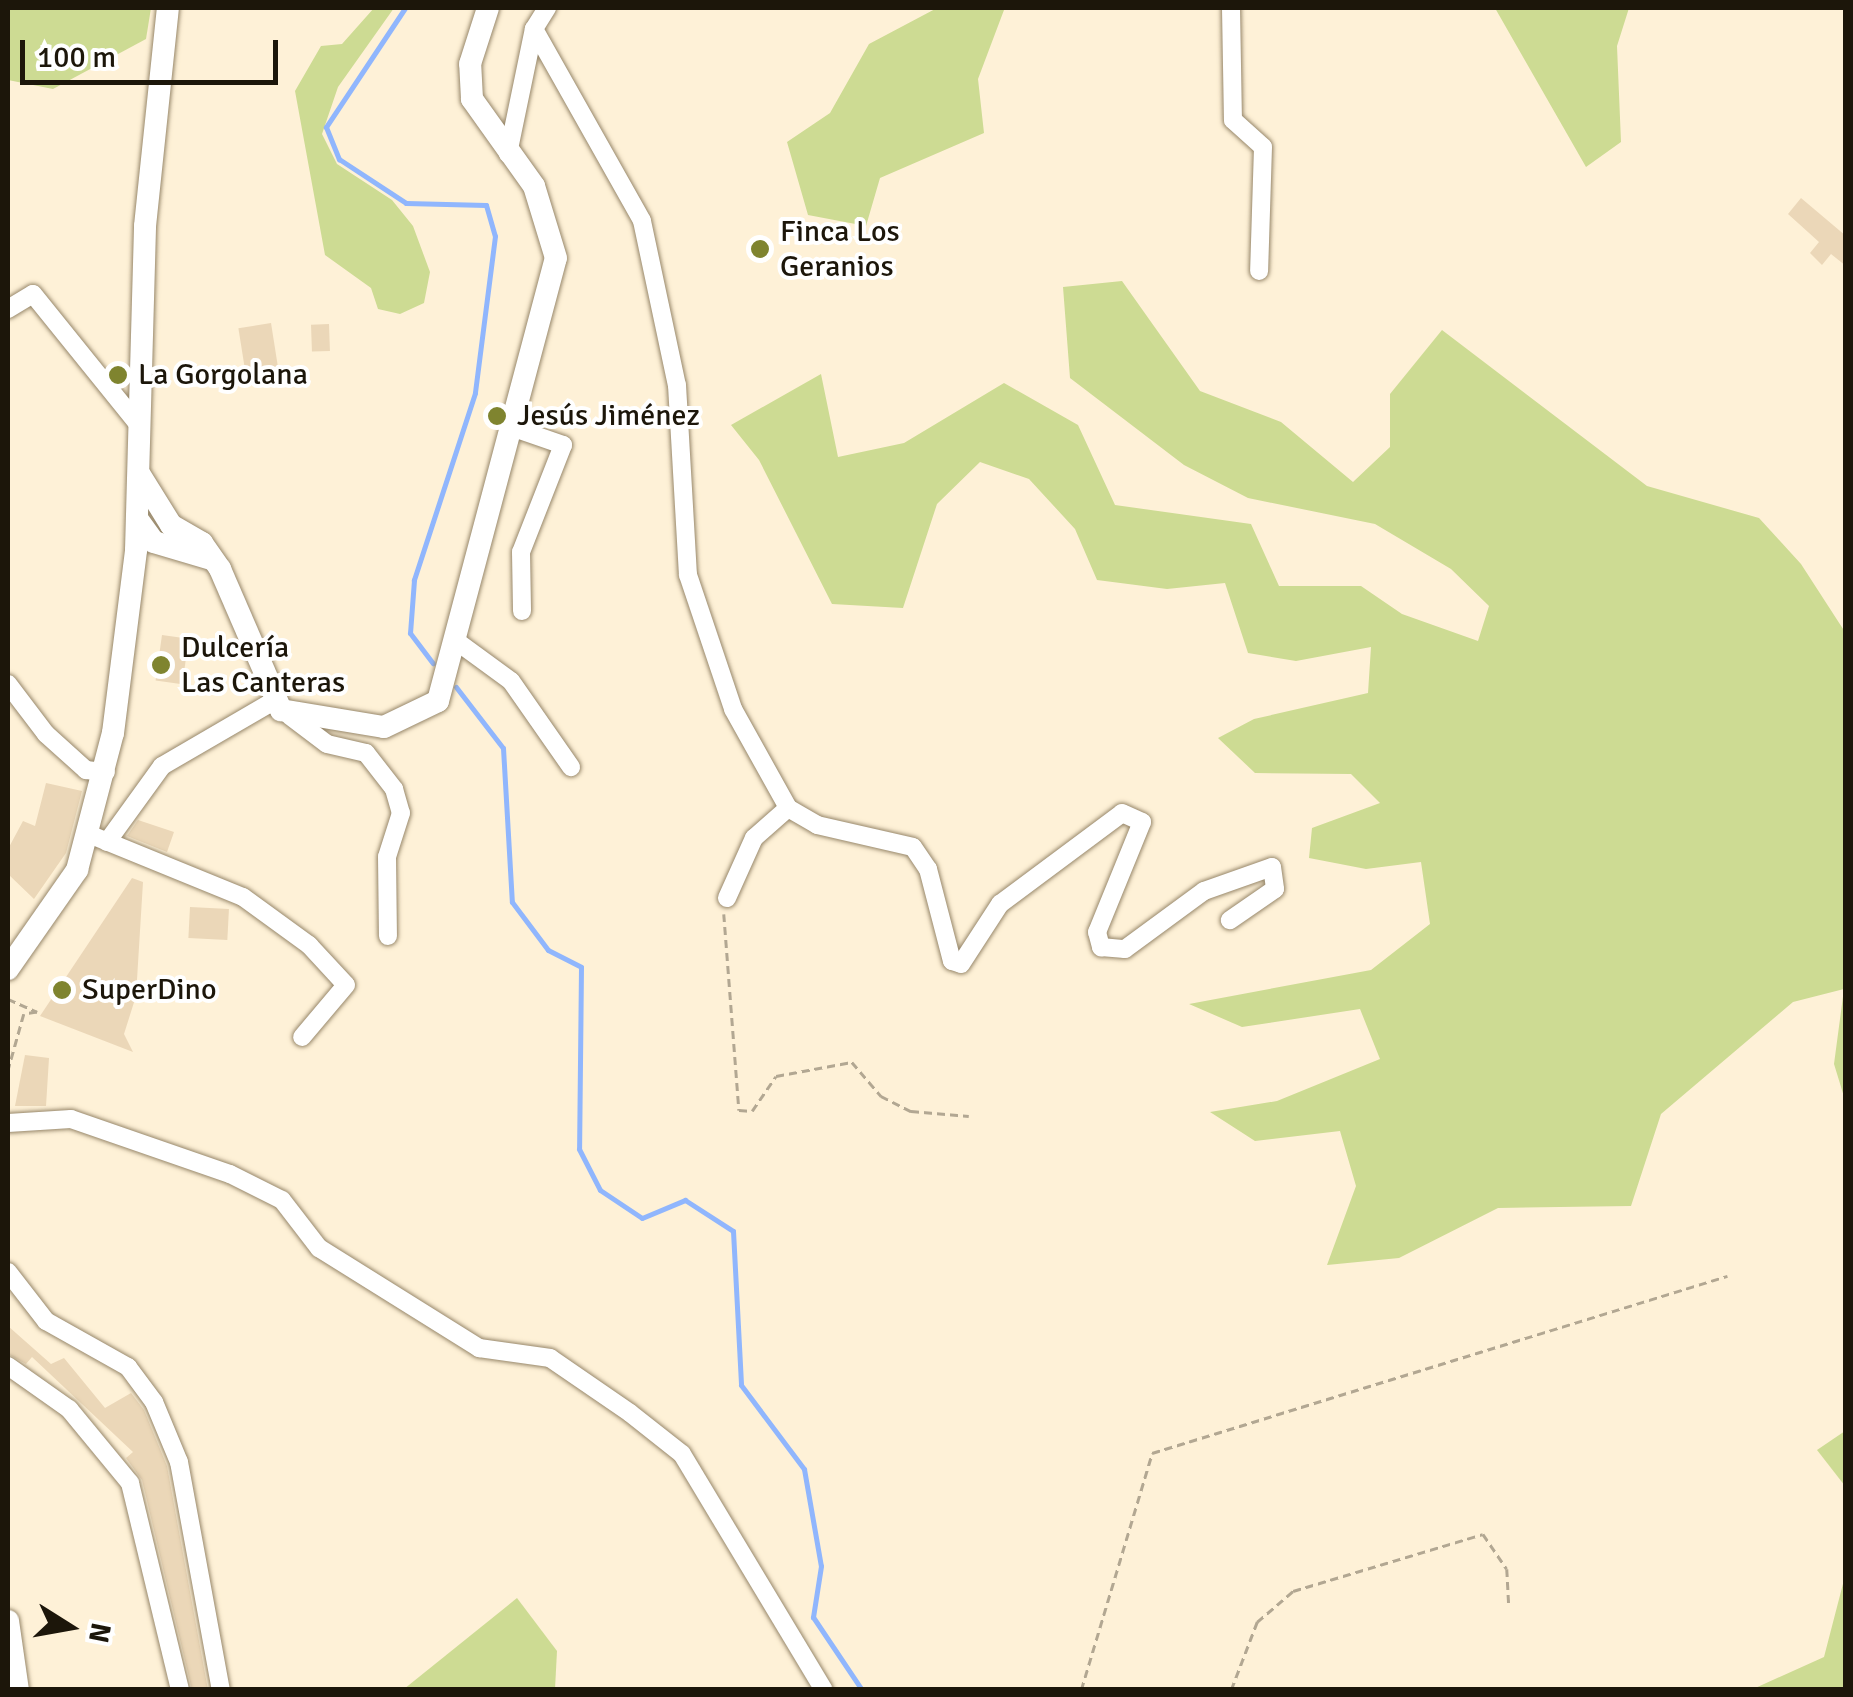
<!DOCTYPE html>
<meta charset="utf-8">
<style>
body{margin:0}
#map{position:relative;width:1853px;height:1697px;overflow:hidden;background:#fef1d7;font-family:Signika,sans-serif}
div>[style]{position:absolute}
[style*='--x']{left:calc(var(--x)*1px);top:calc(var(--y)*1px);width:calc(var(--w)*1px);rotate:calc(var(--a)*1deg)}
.green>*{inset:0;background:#cddb93}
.stream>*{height:5px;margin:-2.5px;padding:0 2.5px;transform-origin:2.5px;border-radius:2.5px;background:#90b6fd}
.building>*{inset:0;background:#ebd7b8;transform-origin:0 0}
.path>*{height:2.5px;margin-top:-1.25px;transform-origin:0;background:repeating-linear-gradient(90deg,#b2a792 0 8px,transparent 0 13px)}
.roads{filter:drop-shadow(0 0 2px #97876a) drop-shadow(0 0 2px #97876a)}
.minor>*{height:18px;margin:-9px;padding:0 9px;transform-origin:9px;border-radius:9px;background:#fff}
.major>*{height:22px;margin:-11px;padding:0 11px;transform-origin:11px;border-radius:11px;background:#fff}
.dots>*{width:28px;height:28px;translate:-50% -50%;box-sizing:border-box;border:5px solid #fff;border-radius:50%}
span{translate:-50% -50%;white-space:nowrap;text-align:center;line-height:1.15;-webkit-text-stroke:8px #fff;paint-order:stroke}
.poi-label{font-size:30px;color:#1c160a}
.left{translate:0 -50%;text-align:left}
.frame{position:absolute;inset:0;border:10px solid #1c160a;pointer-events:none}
.north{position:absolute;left:20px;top:1577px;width:100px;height:100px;-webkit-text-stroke:8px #fff;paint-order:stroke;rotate:101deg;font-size:28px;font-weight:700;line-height:40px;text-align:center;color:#1c160a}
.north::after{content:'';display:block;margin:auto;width:35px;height:45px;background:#1c160a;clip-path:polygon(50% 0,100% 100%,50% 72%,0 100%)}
.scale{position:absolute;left:20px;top:40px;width:258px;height:45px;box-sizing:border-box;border:5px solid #1c160a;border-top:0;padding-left:12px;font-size:30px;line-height:35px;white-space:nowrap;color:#1c160a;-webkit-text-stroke:8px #fff;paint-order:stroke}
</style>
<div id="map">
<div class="green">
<i style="clip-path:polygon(8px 8px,151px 8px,146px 39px,53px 89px,8px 80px)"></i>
<i style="clip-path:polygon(374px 8px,394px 8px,338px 87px,322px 134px,337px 164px,392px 200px,413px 226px,430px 272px,424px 303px,400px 314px,378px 309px,371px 288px,325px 255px,295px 91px,321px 46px,342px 44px)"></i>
<i style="clip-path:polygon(937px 8px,1004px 10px,978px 79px,984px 133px,880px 178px,866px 226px,808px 215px,787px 142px,830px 113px,869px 44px)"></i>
<i style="clip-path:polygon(1495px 8px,1629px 8px,1617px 46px,1621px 142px,1586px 167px)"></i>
<i style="clip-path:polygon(1122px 281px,1200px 391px,1281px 422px,1353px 482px,1390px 447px,1390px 394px,1442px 330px,1647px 486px,1759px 518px,1801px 564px,1845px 632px,1845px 1100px,1834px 1064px,1844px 989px,1793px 1002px,1661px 1114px,1631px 1206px,1498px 1208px,1399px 1258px,1327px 1265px,1356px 1186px,1340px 1131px,1255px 1141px,1210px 1112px,1277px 1101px,1380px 1059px,1360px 1009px,1242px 1027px,1189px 1004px,1371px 970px,1430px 924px,1421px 862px,1366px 869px,1309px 858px,1312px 828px,1380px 803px,1351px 774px,1255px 773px,1218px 738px,1254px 719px,1368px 693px,1371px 647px,1296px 661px,1248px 653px,1225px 583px,1167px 589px,1097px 580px,1075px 529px,1029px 479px,980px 462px,937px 504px,903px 608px,832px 604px,759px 460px,731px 425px,821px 374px,838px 457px,904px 443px,1004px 383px,1078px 425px,1115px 505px,1251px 524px,1279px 586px,1361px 586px,1402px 614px,1478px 641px,1489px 606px,1451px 569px,1375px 524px,1248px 498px,1184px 465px,1070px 378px,1063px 287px)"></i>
<i style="clip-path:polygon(1845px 1431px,1845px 1486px,1817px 1450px)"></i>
<i style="clip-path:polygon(1845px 1576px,1845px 1689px,1753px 1689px,1824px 1657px)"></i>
<i style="clip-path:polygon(517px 1598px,557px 1651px,555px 1689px,404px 1689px)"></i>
</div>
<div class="stream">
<i style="--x:405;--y:8;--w:143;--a:123.6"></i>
<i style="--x:326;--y:127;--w:35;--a:68"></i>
<i style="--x:339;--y:159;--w:80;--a:33.3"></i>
<i style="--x:406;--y:203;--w:80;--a:1.4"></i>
<i style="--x:486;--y:205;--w:32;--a:74"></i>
<i style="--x:495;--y:236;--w:158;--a:97.3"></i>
<i style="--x:475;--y:393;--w:197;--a:108.1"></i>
<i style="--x:414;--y:580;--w:53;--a:94.3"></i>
<i style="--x:410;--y:633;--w:38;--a:53"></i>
<i style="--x:456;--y:687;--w:77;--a:52.4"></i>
<i style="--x:503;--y:748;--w:154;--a:86.7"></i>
<i style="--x:512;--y:902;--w:60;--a:53.1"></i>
<i style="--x:548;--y:950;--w:37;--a:27"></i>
<i style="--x:581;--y:967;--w:182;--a:90.6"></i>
<i style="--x:579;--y:1149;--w:46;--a:62.9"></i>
<i style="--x:600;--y:1190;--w:50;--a:33.7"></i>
<i style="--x:642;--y:1218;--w:47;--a:-22.7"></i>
<i style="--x:685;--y:1200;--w:57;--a:32.9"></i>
<i style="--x:733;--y:1231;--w:154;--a:87"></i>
<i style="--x:741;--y:1385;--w:105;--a:53.1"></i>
<i style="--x:804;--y:1469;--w:98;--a:80.1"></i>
<i style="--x:821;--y:1566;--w:52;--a:98.9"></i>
<i style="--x:813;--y:1617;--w:88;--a:56.1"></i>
</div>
<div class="building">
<i style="clip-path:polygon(1801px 198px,1846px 236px,1846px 266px,1831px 254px,1822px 265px,1810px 253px,1819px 242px,1788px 214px)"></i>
<i style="left:271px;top:323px;width:44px;height:33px;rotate:81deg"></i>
<i style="left:329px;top:324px;width:27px;height:18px;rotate:88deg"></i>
<i style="left:162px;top:635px;width:27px;height:46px;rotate:8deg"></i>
<i style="clip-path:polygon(46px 783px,82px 791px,66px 853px,34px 899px,8px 874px,8px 849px,23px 821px,35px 826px)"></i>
<i style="clip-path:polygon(138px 820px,174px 832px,167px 852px,127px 836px)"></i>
<i style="clip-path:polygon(132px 878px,143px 882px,136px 996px,124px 1034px,133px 1052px,40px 1016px)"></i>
<i style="left:190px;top:907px;width:39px;height:31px;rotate:3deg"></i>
<i style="clip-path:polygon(25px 1055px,49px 1058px,46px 1106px,15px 1106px)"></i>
<i style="clip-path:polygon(8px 1326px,51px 1364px,64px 1358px,105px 1408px,131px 1393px,144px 1410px,167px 1466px,208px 1690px,192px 1690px,142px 1480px,126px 1458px,133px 1452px,32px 1357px,26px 1364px,8px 1354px)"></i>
</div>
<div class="path">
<i style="--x:724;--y:914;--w:197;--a:85.6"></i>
<i style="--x:739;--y:1110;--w:13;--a:4"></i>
<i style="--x:752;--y:1111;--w:42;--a:-55.6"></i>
<i style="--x:776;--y:1076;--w:77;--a:-10.4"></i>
<i style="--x:852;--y:1062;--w:45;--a:49.5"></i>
<i style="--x:881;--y:1096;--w:34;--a:27"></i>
<i style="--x:911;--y:1111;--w:58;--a:4.9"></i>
<i style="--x:8;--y:999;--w:32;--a:24"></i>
<i style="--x:37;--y:1012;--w:13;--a:171"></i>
<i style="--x:24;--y:1014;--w:59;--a:105.7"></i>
<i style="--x:1081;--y:1690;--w:247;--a:-73.3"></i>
<i style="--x:1152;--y:1453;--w:602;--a:-17.11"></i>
<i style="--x:1231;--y:1690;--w:73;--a:-69.1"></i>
<i style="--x:1257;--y:1622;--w:48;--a:-40.7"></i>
<i style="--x:1293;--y:1591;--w:198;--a:-16.7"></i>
<i style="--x:1483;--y:1534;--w:42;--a:55.6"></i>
<i style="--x:1507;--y:1569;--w:34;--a:87"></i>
</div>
<div class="roads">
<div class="minor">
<i style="--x:547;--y:8;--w:25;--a:122"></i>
<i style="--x:534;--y:29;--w:220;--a:60.6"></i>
<i style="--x:642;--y:221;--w:168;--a:78"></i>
<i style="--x:677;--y:385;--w:190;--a:86.7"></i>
<i style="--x:688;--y:575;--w:141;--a:71.4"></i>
<i style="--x:733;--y:709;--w:113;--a:60.9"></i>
<i style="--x:788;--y:808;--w:34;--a:30"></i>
<i style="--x:817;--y:825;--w:98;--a:12.9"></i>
<i style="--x:913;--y:847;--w:27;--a:56"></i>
<i style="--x:928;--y:869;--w:95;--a:75.4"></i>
<i style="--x:952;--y:961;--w:9;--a:18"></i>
<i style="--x:961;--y:964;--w:72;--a:-57"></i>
<i style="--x:1000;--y:904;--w:152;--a:-36.7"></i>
<i style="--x:1122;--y:813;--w:22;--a:24"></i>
<i style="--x:1142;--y:822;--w:119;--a:112.2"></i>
<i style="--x:1097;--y:932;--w:16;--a:75"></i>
<i style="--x:1101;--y:947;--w:24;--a:5"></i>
<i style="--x:1125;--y:949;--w:98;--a:-36.3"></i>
<i style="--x:1204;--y:891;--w:72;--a:-19.4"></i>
<i style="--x:1272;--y:867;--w:22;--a:82"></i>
<i style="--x:1275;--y:889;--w:55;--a:145.4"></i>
<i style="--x:1231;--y:8;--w:112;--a:89"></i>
<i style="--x:1233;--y:120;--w:40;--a:42"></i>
<i style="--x:1263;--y:147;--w:124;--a:91.8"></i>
<i style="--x:508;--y:154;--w:128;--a:-78.3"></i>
<i style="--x:8;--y:309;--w:29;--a:-31"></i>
<i style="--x:33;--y:294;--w:172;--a:51.1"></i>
<i style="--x:514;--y:428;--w:52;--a:19.1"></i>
<i style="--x:563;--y:445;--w:115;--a:111.4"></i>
<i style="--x:521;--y:552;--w:59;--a:89"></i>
<i style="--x:459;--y:643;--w:64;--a:36.2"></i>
<i style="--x:511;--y:681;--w:105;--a:55.1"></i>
<i style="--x:8;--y:684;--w:63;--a:52.8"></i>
<i style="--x:46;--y:734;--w:54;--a:42"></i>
<i style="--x:86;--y:770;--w:20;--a:6"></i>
<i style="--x:290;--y:716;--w:46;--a:37.1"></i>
<i style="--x:327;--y:744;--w:40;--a:13"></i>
<i style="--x:366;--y:753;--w:46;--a:52.1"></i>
<i style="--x:394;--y:789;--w:25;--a:74"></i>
<i style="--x:401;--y:813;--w:46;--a:107.7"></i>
<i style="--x:387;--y:857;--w:79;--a:89.3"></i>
<i style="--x:91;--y:835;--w:164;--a:22.2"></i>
<i style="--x:243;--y:897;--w:82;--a:36"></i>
<i style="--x:309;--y:945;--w:54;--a:47.2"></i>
<i style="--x:346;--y:985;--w:68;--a:130.2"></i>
<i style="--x:107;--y:842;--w:94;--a:-54.1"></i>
<i style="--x:162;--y:766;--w:127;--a:-30.2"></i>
<i style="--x:727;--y:898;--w:66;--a:-65.8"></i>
<i style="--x:754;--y:838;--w:45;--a:-41.4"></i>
<i style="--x:8;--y:1123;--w:63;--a:-3.6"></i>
<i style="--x:71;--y:1119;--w:168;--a:19.1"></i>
<i style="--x:230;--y:1174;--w:58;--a:26.6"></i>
<i style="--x:282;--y:1200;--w:61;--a:52.4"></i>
<i style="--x:319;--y:1248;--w:189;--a:32"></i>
<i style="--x:479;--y:1348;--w:72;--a:8"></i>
<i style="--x:550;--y:1358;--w:97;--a:34.5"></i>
<i style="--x:630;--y:1413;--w:66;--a:38.3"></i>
<i style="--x:682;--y:1454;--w:275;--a:59"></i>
<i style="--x:8;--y:1272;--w:62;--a:52.2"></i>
<i style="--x:46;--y:1321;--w:94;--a:29.3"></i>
<i style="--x:128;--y:1367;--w:44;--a:53.4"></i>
<i style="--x:154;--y:1402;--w:65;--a:67.4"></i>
<i style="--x:179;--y:1462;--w:232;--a:79.6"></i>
<i style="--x:8;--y:1366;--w:75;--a:35.2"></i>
<i style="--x:69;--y:1409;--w:96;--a:50.5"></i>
<i style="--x:130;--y:1483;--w:213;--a:76.4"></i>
</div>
<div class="major">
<i style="--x:140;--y:475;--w:59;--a:58.2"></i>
<i style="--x:171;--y:525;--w:36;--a:30"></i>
<i style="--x:202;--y:543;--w:32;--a:55"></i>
<i style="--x:220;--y:569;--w:154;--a:66.6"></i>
<i style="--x:281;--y:710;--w:104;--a:9.4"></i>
<i style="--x:384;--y:727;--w:60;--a:-25.7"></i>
<i style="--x:438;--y:701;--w:458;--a:-75.1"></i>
<i style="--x:556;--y:258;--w:75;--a:-107"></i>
<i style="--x:534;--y:186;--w:107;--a:-125.5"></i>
<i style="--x:472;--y:99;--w:35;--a:-93"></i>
<i style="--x:470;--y:64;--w:59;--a:-72.2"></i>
<i style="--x:138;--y:520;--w:27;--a:54"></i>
<i style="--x:154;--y:542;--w:59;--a:16.6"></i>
<i style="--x:8;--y:969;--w:121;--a:-55.1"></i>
<i style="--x:77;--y:870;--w:142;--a:-75.3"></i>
<i style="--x:113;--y:733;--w:184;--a:-82.8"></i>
<i style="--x:136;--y:550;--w:324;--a:-88.4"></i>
<i style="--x:145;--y:226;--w:219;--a:-84"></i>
<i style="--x:8;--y:1621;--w:70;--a:81.8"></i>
</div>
</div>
<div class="dots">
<i style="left:760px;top:249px;background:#7f842f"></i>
<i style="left:118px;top:375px;background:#7f842f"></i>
<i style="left:497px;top:416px;background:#7f842f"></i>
<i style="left:161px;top:665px;background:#7f842f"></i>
<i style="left:62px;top:990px;background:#7f842f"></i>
</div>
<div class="poi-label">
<span class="left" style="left:780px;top:249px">Finca Los<br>Geranios</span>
<span class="left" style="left:138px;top:375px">La Gorgolana</span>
<span class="left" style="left:517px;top:416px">Jesús Jiménez</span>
<span class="left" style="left:181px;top:665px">Dulcería<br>Las Canteras</span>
<span class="left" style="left:82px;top:990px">SuperDino</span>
</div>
<div class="frame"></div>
<div class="north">N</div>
<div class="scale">100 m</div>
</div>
